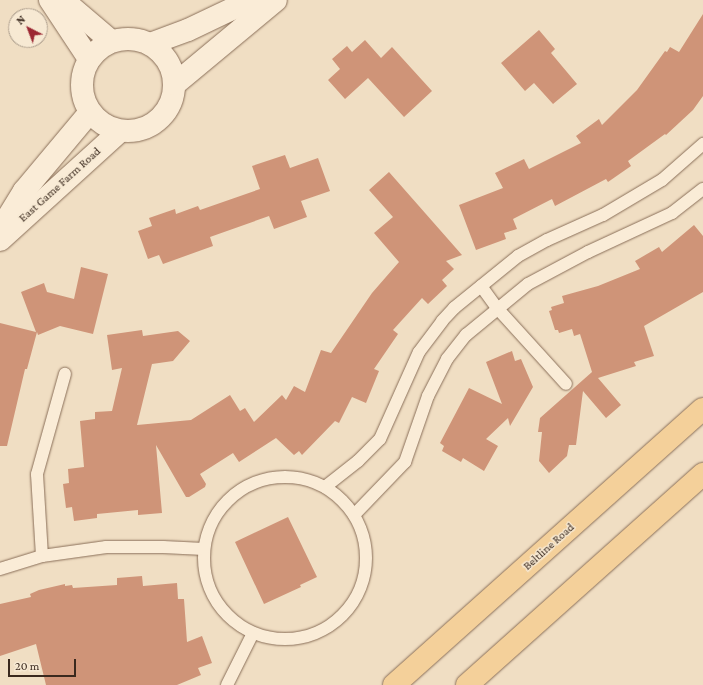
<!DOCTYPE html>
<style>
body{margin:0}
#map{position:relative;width:703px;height:685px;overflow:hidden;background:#f0dec3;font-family:"Crimson Pro",serif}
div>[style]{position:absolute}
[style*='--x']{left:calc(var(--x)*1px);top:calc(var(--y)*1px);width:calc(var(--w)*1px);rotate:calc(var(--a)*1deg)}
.building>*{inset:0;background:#cf9478}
.roads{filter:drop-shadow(0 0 1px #8a6f59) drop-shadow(0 0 1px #8a6f59)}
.service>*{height:12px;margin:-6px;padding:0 6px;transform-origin:6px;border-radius:6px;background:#faecd7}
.service>.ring{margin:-6px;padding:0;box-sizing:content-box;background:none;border:12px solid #faecd7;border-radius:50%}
.tertiary>*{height:22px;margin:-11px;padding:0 11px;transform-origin:11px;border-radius:11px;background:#faecd7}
.tertiary>.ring{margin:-11px;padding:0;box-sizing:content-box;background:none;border:22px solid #faecd7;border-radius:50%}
.primary>*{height:22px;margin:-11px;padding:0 11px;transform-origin:11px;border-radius:11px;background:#f4d09a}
span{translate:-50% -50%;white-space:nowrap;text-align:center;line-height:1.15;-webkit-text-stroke:3px #f7e9d3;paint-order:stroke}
.street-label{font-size:12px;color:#3a291e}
.north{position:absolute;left:8px;top:8px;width:40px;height:40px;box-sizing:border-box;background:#f7e9d3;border:1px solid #ab9c8b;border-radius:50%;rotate:318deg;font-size:11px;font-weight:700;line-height:16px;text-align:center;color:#3a291e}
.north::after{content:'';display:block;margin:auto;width:14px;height:18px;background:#9c2732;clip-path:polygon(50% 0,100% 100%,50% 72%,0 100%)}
.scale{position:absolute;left:8px;top:659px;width:68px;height:18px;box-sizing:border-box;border:2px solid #3a291e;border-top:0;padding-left:5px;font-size:12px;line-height:14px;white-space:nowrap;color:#3a291e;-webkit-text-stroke:3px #f7e9d3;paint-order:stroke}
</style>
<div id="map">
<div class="building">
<i style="clip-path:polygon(703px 14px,703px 96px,693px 110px,666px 135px,665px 134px,628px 161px,631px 166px,608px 182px,606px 179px,555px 206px,552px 199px,513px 219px,517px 229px,504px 233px,506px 239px,476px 250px,459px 205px,503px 188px,495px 173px,524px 159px,529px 169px,581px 143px,576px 136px,599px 119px,602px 125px,637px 90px,665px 51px,667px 52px,670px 47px,679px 52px)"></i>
<i style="clip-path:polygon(539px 30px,555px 49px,551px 53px,577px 84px,553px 104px,534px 83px,525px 91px,501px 63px)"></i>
<i style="clip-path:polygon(365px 40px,381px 58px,392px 47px,432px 91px,404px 117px,368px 78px,345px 99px,328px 80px,340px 69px,332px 59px,347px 46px,352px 52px)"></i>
<i style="clip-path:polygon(285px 155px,290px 168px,318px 158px,330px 191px,301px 201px,307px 217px,274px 229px,269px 216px,210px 237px,213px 246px,163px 264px,159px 255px,148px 259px,138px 231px,152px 226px,149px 218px,175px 209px,176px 214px,198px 206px,200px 210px,260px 189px,252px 166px)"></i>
<i style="clip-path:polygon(389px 172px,462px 255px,446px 261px,454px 269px,442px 280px,447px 286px,428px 304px,422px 298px,393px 330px,398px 334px,374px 369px,379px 371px,366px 403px,352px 397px,339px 423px,335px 421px,302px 455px,299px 451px,294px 455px,276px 438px,239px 462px,233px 453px,200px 474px,206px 484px,205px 487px,189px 497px,186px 497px,156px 445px,162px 513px,138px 515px,138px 510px,97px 514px,97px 518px,74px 521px,72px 507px,66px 508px,63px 484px,69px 483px,68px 469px,84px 467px,80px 421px,95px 419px,95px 412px,112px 411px,122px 368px,112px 370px,107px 335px,142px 330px,143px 336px,178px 331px,190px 341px,173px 361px,152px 364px,137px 425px,191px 420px,230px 395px,240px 411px,245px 408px,254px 422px,282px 395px,286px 400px,294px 386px,305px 392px,321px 350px,331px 353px,372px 293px,399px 262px,374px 233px,393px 217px,369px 190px)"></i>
<i style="clip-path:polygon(694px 225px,703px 236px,703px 292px,644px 326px,654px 356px,634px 362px,636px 366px,598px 378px,621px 405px,606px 418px,583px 391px,576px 445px,569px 445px,567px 456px,549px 473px,539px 461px,542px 432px,538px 432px,540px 418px,592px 372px,580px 334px,574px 336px,572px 329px,559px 333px,558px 330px,555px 330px,549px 311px,552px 310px,551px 307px,564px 303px,562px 296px,598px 286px,640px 269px,635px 261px,659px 247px,662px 252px)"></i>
<i style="clip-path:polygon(81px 267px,108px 274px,93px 334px,60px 326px,38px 335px,37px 332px,27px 369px,25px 369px,7px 446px,0 446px,0 323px,36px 332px,21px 292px,44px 283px,47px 292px,74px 299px)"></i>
<i style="clip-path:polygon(512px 351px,515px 361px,521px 359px,533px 387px,510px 426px,508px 418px,486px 439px,498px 446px,484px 471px,463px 458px,461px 462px,442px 451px,444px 446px,440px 443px,469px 388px,502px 404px,486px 362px)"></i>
<i style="clip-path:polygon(288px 517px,317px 577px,300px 585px,301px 587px,264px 604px,235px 542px)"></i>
<i style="clip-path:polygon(142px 576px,143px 586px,177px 583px,178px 599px,184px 599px,187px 642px,202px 636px,212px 663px,198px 668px,201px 675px,177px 685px,46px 685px,36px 644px,0 656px,0 604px,31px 597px,30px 594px,39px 590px,65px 584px,65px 586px,72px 585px,73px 588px,117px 585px,117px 578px)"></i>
</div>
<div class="roads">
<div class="service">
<i style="--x:481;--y:286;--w:29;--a:54"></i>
<i style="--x:498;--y:309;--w:101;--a:47.8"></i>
<i class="ring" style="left:204px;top:477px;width:150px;height:150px"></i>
<i style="--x:325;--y:487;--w:42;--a:-38.2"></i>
<i style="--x:358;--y:461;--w:31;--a:-45"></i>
<i style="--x:380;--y:439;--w:95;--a:-65.9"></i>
<i style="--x:419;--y:352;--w:39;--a:-53"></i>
<i style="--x:442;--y:321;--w:18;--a:-47"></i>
<i style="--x:454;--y:308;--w:82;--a:-39.1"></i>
<i style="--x:518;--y:256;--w:33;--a:-29"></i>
<i style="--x:547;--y:240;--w:61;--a:-24.1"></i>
<i style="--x:603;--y:215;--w:69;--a:-30.7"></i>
<i style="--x:662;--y:180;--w:55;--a:-41.3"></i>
<i style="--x:354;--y:515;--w:74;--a:-46.1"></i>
<i style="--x:405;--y:462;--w:70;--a:-70.8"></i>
<i style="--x:428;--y:396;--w:42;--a:-62.8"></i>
<i style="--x:447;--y:359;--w:31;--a:-52"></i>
<i style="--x:466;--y:335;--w:80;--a:-39.4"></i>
<i style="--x:528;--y:284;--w:68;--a:-28.1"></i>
<i style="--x:588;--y:252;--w:93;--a:-24.9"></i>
<i style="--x:672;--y:213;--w:39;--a:-38"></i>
<i style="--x:42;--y:556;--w:82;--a:-93.5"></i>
<i style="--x:37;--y:474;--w:104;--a:-74.4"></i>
<i style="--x:0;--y:569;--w:44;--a:-17.2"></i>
<i style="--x:42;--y:556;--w:65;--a:-8"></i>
<i style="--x:106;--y:547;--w:57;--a:0"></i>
<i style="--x:163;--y:547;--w:41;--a:2.8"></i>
<i style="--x:227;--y:685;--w:58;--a:-63.4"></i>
</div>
<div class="tertiary">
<i style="--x:50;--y:0;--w:71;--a:56.5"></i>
<i style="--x:63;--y:0;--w:63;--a:40.5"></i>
<i class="ring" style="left:82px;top:39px;width:70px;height:70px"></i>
<i style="--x:150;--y:44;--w:40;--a:-20.2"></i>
<i style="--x:188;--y:30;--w:70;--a:-25.5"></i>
<i style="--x:175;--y:84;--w:131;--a:-39.7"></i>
<i style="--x:0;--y:230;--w:46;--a:-58.4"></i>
<i style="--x:24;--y:191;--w:103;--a:-50.1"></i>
<i style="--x:0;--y:240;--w:162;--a:-42.2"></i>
</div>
<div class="primary">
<i style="--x:394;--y:685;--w:414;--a:-41.8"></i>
<i style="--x:467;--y:685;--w:317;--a:-41.8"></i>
</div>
</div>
<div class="street-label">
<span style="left:60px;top:185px;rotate:-42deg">East Game Farm Road</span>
<span style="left:549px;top:547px;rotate:-42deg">Beltline Road</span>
</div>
<div class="north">N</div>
<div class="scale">20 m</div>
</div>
